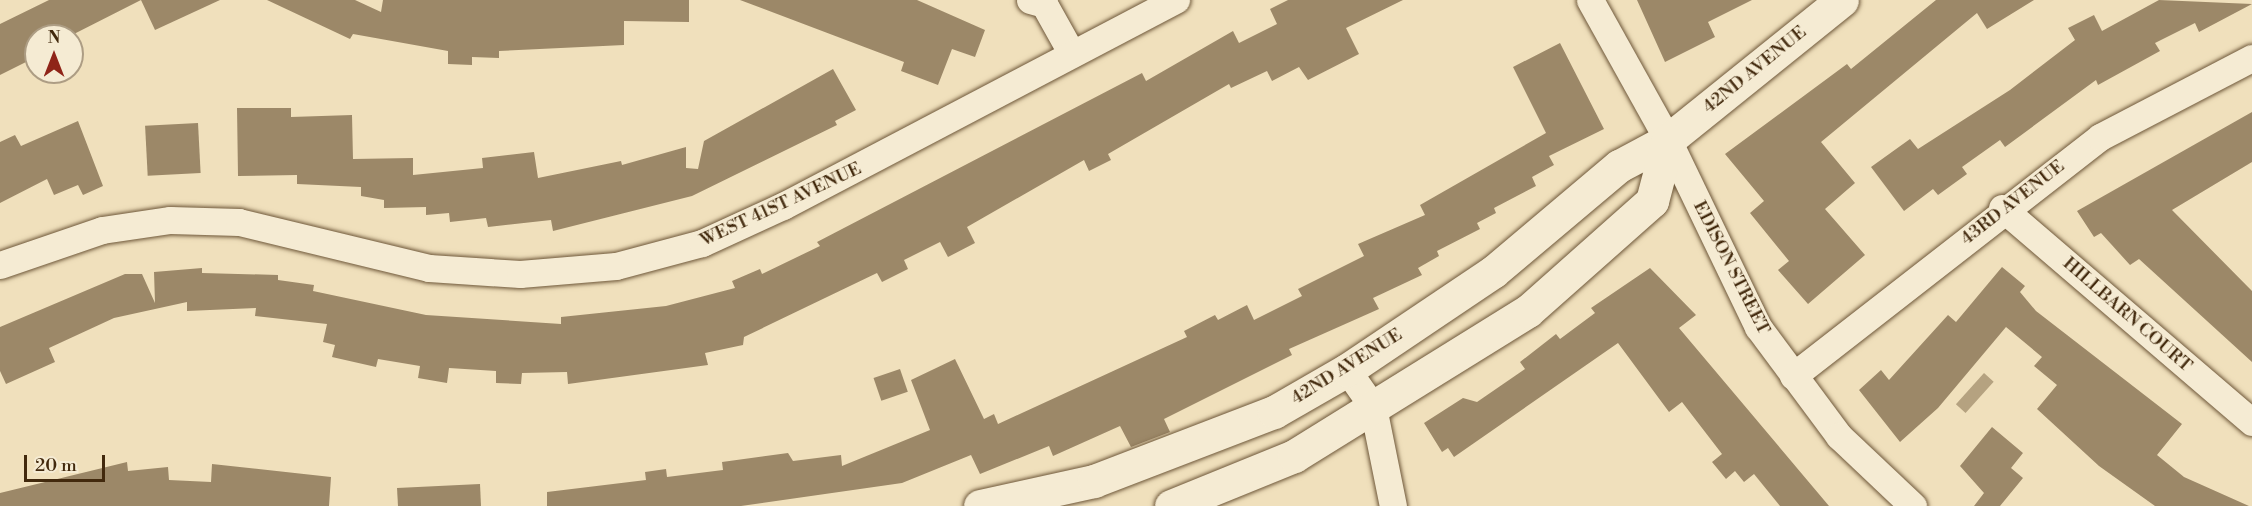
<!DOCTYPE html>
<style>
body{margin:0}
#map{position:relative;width:2252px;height:506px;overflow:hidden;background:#f0e0bc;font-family:"Libre Bodoni",serif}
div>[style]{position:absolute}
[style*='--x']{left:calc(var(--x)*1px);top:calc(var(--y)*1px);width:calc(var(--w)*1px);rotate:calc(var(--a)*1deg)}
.water>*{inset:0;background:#b5a280;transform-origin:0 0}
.building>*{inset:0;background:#9c8868;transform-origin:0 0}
.roads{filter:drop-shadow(0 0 2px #6e5739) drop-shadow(0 0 2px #6e5739)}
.minor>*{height:27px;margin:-13.5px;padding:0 13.5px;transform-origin:13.5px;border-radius:13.5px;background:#f5ebd3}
.tertiary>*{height:33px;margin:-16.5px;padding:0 16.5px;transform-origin:16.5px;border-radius:16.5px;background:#f5ebd3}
span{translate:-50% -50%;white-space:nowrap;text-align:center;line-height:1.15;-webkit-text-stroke:4.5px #f5ebd3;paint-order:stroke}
.street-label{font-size:18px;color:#42290d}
.north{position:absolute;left:24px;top:24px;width:60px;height:60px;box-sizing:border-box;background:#f5ebd3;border:2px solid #ad9d84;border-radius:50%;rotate:0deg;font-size:16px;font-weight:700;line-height:24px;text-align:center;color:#42290d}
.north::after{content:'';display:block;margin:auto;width:21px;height:27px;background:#8f2418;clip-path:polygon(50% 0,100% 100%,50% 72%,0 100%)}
.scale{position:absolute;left:24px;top:455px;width:81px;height:27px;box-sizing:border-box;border:3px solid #42290d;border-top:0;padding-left:8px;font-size:18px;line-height:21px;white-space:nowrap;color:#42290d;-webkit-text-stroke:4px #f5ebd3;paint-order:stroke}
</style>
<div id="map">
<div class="water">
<i style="left:1984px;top:373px;width:13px;height:42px;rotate:42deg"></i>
</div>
<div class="building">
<i style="clip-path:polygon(49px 0,141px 0,70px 36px,36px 36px,36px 57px,0 75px,0 24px)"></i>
<i style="clip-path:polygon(141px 0,220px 0,155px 30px)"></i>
<i style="clip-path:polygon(267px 0,355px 0,381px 12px,383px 0,689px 0,689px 22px,624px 21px,624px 45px,499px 51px,499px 58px,472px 57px,472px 65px,448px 64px,448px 51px,353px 34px,350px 39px)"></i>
<i style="clip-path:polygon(740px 0,917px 0,985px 30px,975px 57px,952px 49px,938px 85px,901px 71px,904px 62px)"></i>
<i style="clip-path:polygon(1288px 0,1403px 0,1346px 28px,1359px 54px,1308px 80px,1299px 67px,1272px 81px,1267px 71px,1231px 88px,1229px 84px,1108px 154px,1111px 160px,1089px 171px,1084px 160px,967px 227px,975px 243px,948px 257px,940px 242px,904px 260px,908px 269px,882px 282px,877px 273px,744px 337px,743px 345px,705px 353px,708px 365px,568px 384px,567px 372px,522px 373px,521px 384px,496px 383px,496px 371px,449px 368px,447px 383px,418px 378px,420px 366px,378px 359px,376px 367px,332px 357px,335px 345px,323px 342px,327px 324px,255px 316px,256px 308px,187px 311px,187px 302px,114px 318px,49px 348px,55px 362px,6px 384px,0 371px,0 327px,125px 274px,142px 274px,155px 303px,154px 272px,202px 268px,202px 273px,278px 275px,278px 280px,314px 285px,313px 291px,426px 315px,561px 324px,561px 317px,666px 306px,735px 288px,732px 281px,760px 269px,762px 274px,820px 246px,817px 242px,1142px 73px,1146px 81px,1233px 31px,1239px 43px,1277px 24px,1270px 9px)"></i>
<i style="clip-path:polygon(1637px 0,1752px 0,1708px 22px,1715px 37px,1665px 62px)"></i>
<i style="clip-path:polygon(1936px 0,2034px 0,1987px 29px,1977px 13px,1821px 142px,1855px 183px,1825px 209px,1865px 255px,1808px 304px,1778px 270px,1789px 261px,1750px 213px,1764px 201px,1725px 154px,1847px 64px,1851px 69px)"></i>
<i style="clip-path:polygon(2159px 0,2252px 4px,2199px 32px,2195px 23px,2155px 43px,2160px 51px,2098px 85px,2096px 80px,2005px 147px,2000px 140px,1962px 167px,1967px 174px,1938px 195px,1933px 189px,1904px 211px,1871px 167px,1910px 139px,1918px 149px,2010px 90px,2075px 40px,2068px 28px,2094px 15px,2102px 31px)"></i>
<i style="clip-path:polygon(1560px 43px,1604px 129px,1549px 156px,1554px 165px,1532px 177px,1536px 186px,1494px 208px,1496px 213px,1477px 223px,1480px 229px,1437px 251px,1439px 256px,1418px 268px,1422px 275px,1373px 298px,1379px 309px,1289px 349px,1292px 355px,1164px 419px,1170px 432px,1131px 447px,1120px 426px,1053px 456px,1049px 446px,980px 474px,971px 455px,902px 483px,741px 506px,547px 506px,547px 492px,646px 480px,645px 472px,666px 469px,667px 477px,723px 470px,722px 462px,788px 453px,793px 461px,841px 455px,842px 466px,930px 430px,911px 380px,955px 359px,984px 419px,994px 414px,998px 424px,1187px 337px,1184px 331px,1215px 315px,1218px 320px,1247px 305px,1254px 320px,1302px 296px,1298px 289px,1364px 256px,1358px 244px,1425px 215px,1420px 205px,1546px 133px,1513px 67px)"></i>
<i style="clip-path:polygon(833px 69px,856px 110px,835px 121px,837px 125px,692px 196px,553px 231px,551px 220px,488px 227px,486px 218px,450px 222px,449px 213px,426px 215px,426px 207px,384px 208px,384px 200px,361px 196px,361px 187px,297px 184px,297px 175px,238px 176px,237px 108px,291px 108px,291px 117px,352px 115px,353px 159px,413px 158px,413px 175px,483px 168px,482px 158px,534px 152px,538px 178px,621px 161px,622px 165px,686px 147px,686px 168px,698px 169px,704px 141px)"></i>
<i style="clip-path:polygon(2252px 112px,2252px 162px,2172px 210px,2252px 291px,2252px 362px,2139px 259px,2130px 265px,2101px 233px,2094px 237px,2077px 211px)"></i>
<i style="clip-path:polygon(78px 121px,103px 186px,83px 195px,78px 185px,54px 195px,47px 179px,0 203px,0 142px,15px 135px,21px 146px)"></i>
<i style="left:198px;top:123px;width:50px;height:53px;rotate:87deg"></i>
<i style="clip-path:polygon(2002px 267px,2025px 286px,2020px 292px,2036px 311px,2182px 424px,2157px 455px,2184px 477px,2249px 506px,2155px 506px,2099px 466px,2037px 409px,2057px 385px,2034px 366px,2042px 357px,2006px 327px,1938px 408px,1900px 442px,1859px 390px,1881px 370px,1889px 380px,1948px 315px,1956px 322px)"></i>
<i style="clip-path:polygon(1650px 268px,1696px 315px,1679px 328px,1829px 506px,1780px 506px,1754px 474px,1744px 482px,1735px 471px,1726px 479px,1712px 462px,1722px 454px,1682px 402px,1669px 412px,1618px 343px,1454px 457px,1448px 448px,1442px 452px,1424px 423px,1463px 398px,1477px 402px,1525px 369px,1520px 362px,1556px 334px,1560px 339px,1595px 313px,1591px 308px)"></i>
<i style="left:900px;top:369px;width:24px;height:28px;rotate:71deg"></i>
<i style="clip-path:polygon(1992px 427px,2023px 453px,2011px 468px,2023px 478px,2000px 506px,1974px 506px,1984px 493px,1960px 466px)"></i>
<i style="clip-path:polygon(127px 462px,128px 471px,168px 467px,169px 480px,211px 482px,212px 464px,331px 477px,329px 506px,0 506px,0 493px)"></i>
<i style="clip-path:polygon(480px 484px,481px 506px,398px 506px,397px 488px)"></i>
</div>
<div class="roads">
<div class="minor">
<i style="--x:1030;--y:0;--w:15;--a:16"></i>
<i style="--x:1044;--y:4;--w:57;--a:60.8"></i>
<i style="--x:1590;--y:0;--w:160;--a:60.9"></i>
<i style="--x:1668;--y:140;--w:208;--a:64.3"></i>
<i style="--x:1758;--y:327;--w:136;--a:53.4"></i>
<i style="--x:1839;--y:436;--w:102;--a:43.4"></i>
<i style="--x:2002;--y:208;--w:329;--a:40.6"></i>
<i style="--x:0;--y:265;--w:108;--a:-18.9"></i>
<i style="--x:102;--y:230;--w:69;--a:-8.4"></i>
<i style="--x:170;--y:220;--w:69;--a:1.7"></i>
<i style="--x:239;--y:222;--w:195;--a:13.6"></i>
<i style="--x:429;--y:268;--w:91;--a:3.8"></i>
<i style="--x:520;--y:274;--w:96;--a:-4.8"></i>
<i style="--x:616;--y:266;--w:89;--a:-15"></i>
<i style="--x:702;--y:243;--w:89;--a:-24.6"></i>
<i style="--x:783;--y:206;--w:444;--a:-27.7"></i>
<i style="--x:1347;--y:370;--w:45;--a:54.9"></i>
<i style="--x:1373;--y:407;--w:101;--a:78.6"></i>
<i style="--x:1793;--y:376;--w:389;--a:-37.9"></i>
<i style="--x:2100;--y:137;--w:171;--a:-27.5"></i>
</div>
<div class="tertiary">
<i style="--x:980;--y:506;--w:117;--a:-12.4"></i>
<i style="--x:1094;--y:481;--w:193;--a:-21"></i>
<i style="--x:1274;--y:412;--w:84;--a:-29.9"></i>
<i style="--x:1347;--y:370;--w:176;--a:-33.9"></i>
<i style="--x:1493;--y:272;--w:165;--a:-40.1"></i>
<i style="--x:1619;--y:166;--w:55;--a:-28"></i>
<i style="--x:1668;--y:140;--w:223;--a:-38.8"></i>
<i style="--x:1171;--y:506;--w:133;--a:-22.1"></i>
<i style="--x:1294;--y:456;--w:275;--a:-31.8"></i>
<i style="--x:1528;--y:311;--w:166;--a:-41.6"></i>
<i style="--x:1652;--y:201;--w:63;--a:-75.3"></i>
</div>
</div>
<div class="street-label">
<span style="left:1755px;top:70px;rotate:-39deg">42ND AVENUE</span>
<span style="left:2013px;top:203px;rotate:-38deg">43RD AVENUE</span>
<span style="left:781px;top:205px;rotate:-25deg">WEST 41ST AVENUE</span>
<span style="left:1731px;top:268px;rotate:63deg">EDISON STREET</span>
<span style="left:2127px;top:315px;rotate:41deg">HILLBARN COURT</span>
<span style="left:1347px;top:367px;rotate:-32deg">42ND AVENUE</span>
</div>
<div class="north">N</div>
<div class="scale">20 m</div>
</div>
